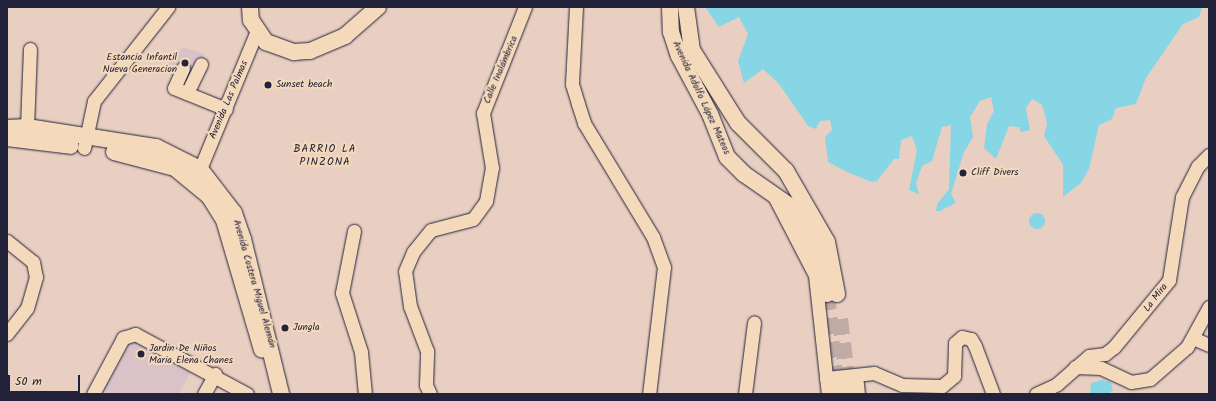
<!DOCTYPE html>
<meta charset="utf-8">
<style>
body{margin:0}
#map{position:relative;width:1216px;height:401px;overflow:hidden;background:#e8cfc1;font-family:Kalam,sans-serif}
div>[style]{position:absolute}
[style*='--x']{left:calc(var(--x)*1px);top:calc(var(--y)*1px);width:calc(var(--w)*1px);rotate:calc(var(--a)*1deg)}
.built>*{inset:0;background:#dac3c8}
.water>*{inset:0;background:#87d6e5}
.round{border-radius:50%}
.major-tunnel>*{height:16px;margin-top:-8px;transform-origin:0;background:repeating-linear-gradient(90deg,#c0aca6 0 16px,transparent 0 24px)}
.roads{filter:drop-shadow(0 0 1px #22223b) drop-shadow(0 0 1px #22223b)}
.minor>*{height:13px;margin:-6.5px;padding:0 6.5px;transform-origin:6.5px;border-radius:6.5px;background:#f4d9bb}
.major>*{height:16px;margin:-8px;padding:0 8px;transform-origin:8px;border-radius:8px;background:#f4d9bb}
.dots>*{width:11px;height:11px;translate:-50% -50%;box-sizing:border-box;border:2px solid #f4d9bb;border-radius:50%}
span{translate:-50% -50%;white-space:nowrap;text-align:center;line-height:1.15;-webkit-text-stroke:4px #f4d9bb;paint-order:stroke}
.poi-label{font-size:10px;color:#22223b}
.right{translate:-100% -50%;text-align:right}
.left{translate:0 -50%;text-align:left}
.street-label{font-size:10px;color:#22223b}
.neighbourhood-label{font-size:11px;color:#22223b;letter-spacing:1px}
.frame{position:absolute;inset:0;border:8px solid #22223b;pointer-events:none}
.scale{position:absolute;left:8px;top:375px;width:72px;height:18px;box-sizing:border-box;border:2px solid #22223b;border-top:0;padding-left:5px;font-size:12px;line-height:14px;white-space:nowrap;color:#22223b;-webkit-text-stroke:3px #f4d9bb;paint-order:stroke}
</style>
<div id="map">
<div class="built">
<i style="clip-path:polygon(183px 47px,205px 54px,190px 84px,162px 71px)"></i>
<i style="clip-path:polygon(131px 338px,193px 368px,179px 394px,108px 394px,98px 389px)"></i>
</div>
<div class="water">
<i style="clip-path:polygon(705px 7px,1202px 7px,1199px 17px,1183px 24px,1146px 78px,1136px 104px,1116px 108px,1112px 119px,1099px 125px,1089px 169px,1081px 183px,1063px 197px,1063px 165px,1044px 136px,1047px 123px,1042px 105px,1032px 99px,1026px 108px,1030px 130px,1021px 132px,1019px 127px,1009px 126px,996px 159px,984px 148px,987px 124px,994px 111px,991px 97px,980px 101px,970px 117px,973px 137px,964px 152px,951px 194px,956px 203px,940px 211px,936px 211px,937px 204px,949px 189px,951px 125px,942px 127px,932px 161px,922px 166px,916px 183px,919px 194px,909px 190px,917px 150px,912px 136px,901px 140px,899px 159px,894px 159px,877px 181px,872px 182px,849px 173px,828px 162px,825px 137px,832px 130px,830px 120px,820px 121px,816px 129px,808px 126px,779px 84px,763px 69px,744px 83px,738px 61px,748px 34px,739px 17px,719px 27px)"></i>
<i class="round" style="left:1029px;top:213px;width:16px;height:16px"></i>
<i style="clip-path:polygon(1102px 380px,1111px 382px,1113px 390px,1108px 394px,1090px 393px,1091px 383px)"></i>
</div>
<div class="major-tunnel">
<i style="--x:827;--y:294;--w:92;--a:84.4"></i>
<i style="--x:840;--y:319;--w:65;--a:83"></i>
</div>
<div class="roads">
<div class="minor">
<i style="--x:576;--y:7;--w:77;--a:93"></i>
<i style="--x:572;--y:84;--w:21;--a:73"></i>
<i style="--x:578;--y:104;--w:20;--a:72"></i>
<i style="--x:584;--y:123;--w:133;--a:58.8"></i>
<i style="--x:653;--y:237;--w:32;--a:70"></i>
<i style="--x:664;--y:267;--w:128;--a:96.7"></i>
<i style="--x:183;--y:68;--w:22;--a:114"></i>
<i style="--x:174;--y:88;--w:56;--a:22"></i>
<i style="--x:187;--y:93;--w:32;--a:-64"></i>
<i style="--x:27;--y:127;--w:78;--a:-87.8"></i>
<i style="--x:84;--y:148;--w:48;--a:-78"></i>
<i style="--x:94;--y:101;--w:120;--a:-51.8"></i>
<i style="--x:200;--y:169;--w:149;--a:-67.6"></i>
<i style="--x:774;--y:196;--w:89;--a:62.6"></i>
<i style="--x:815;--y:275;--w:120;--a:83.8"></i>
<i style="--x:354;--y:231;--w:63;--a:101"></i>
<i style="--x:342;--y:293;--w:62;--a:72.1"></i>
<i style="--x:361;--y:352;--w:42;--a:84.6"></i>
<i style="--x:7;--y:241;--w:33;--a:39"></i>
<i style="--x:33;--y:262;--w:15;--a:79"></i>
<i style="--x:36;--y:277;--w:32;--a:106"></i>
<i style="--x:27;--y:308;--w:33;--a:128"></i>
<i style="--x:1193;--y:338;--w:17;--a:24"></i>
<i style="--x:1075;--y:367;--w:26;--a:2"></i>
<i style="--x:1101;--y:368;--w:33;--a:25"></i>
<i style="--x:1131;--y:382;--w:19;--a:-9"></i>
<i style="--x:1150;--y:379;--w:49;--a:-40.9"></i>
<i style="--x:1187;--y:347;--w:46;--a:-61.2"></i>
<i style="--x:856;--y:375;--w:19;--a:84"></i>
<i style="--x:826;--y:378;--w:48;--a:-5.9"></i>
<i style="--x:874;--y:373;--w:30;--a:23"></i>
<i style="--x:902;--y:385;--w:40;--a:1.4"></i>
<i style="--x:942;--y:386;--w:16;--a:-40"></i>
<i style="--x:954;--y:376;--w:33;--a:-88"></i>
<i style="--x:955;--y:343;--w:9;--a:-41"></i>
<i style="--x:962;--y:337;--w:9;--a:13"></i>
<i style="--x:971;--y:339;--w:8;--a:60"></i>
<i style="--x:975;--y:346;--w:51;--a:69.4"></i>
<i style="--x:93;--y:394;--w:64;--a:-61.8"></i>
<i style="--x:123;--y:338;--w:13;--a:-18"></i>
<i style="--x:135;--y:334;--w:127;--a:28.2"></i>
<i style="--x:204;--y:394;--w:23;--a:-61"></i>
<i style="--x:430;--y:394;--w:10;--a:-114"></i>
<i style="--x:426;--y:385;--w:34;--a:-88"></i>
<i style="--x:427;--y:351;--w:48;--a:-110.7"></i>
<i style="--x:410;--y:306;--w:35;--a:-98"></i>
<i style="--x:405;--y:271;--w:21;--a:-67"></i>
<i style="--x:413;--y:252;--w:28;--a:-51"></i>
<i style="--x:431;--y:230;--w:43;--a:-14.7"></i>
<i style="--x:473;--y:219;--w:22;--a:-54"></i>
<i style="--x:486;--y:201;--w:34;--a:-80"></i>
<i style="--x:492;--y:168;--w:56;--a:-99.3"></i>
<i style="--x:483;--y:113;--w:114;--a:-68.4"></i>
<i style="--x:745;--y:394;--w:72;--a:-82.8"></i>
<i style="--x:1036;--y:394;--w:23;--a:-25"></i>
<i style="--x:1057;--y:384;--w:43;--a:-41.2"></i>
<i style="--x:1089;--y:356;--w:16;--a:-7"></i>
<i style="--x:1105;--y:354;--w:11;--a:-38"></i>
<i style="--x:1114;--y:347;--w:87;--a:-50.6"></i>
<i style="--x:1169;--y:280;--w:84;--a:-81.1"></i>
<i style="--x:1182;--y:197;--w:35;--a:-63"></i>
<i style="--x:1198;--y:166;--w:16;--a:-45"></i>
</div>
<div class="major">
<i style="--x:250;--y:7;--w:13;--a:86"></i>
<i style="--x:251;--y:20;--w:27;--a:56"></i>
<i style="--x:266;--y:42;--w:30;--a:20"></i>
<i style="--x:294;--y:52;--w:16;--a:-4"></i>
<i style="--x:310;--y:51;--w:38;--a:-23"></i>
<i style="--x:345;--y:36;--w:44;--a:-41.3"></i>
<i style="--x:670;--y:7;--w:25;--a:88"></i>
<i style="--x:671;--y:32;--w:25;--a:72"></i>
<i style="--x:679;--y:56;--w:66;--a:61.9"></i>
<i style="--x:710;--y:114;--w:46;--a:68.4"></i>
<i style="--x:727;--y:157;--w:24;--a:45"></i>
<i style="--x:744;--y:174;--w:60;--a:34.8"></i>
<i style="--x:793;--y:208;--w:51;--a:60.9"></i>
<i style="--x:818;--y:253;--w:42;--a:77.6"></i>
<i style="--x:686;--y:7;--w:43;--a:82.1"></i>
<i style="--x:692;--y:50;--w:86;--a:57.8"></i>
<i style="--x:738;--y:123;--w:68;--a:45"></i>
<i style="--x:786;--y:171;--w:82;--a:60"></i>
<i style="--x:827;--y:242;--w:53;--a:79.1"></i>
<i style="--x:7;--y:128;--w:20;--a:-3"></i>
<i style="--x:27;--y:127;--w:131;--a:8.8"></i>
<i style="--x:156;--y:147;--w:49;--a:26.6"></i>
<i style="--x:200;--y:169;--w:56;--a:52.3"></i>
<i style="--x:234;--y:213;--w:28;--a:71"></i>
<i style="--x:243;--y:239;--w:160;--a:76.2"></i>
<i style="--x:7;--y:138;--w:64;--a:7.1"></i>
<i style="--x:114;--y:152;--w:63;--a:14.7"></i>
<i style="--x:175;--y:168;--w:44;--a:39.5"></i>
<i style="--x:209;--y:196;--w:28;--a:58"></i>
<i style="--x:224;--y:220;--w:135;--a:73.7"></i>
<i style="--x:848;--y:384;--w:10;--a:84"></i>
<i style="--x:836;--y:386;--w:8;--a:83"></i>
</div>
</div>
<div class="dots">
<i style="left:185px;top:63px;background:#22223b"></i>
<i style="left:268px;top:85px;background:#22223b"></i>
<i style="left:963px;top:173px;background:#22223b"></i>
<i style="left:285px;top:328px;background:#22223b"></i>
<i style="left:141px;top:354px;background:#22223b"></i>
</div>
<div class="poi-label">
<span class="right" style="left:177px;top:63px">Estancia Infantil<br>Nueva Generacion</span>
<span class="left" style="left:276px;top:85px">Sunset beach</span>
<span class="left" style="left:971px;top:173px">Cliff Divers</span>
<span class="left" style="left:293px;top:328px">Jungla</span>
<span class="left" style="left:149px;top:354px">Jardin De Niños<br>Maria Elena Chanes</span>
</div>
<div class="street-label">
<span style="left:501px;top:70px;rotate:-67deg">Calle Inalámbrica</span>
<span style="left:701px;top:98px;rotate:65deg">Avenida Adolfo López Mateos</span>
<span style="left:229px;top:100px;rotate:-67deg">Avenida Las Palmas</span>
<span style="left:254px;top:284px;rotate:74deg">Avenida Costera Miguel Alemán</span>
<span style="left:1156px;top:298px;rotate:-53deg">La Mira</span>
</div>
<div class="neighbourhood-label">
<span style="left:325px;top:156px">BARRIO LA<br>PINZONA</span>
</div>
<div class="frame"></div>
<div class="scale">50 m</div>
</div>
